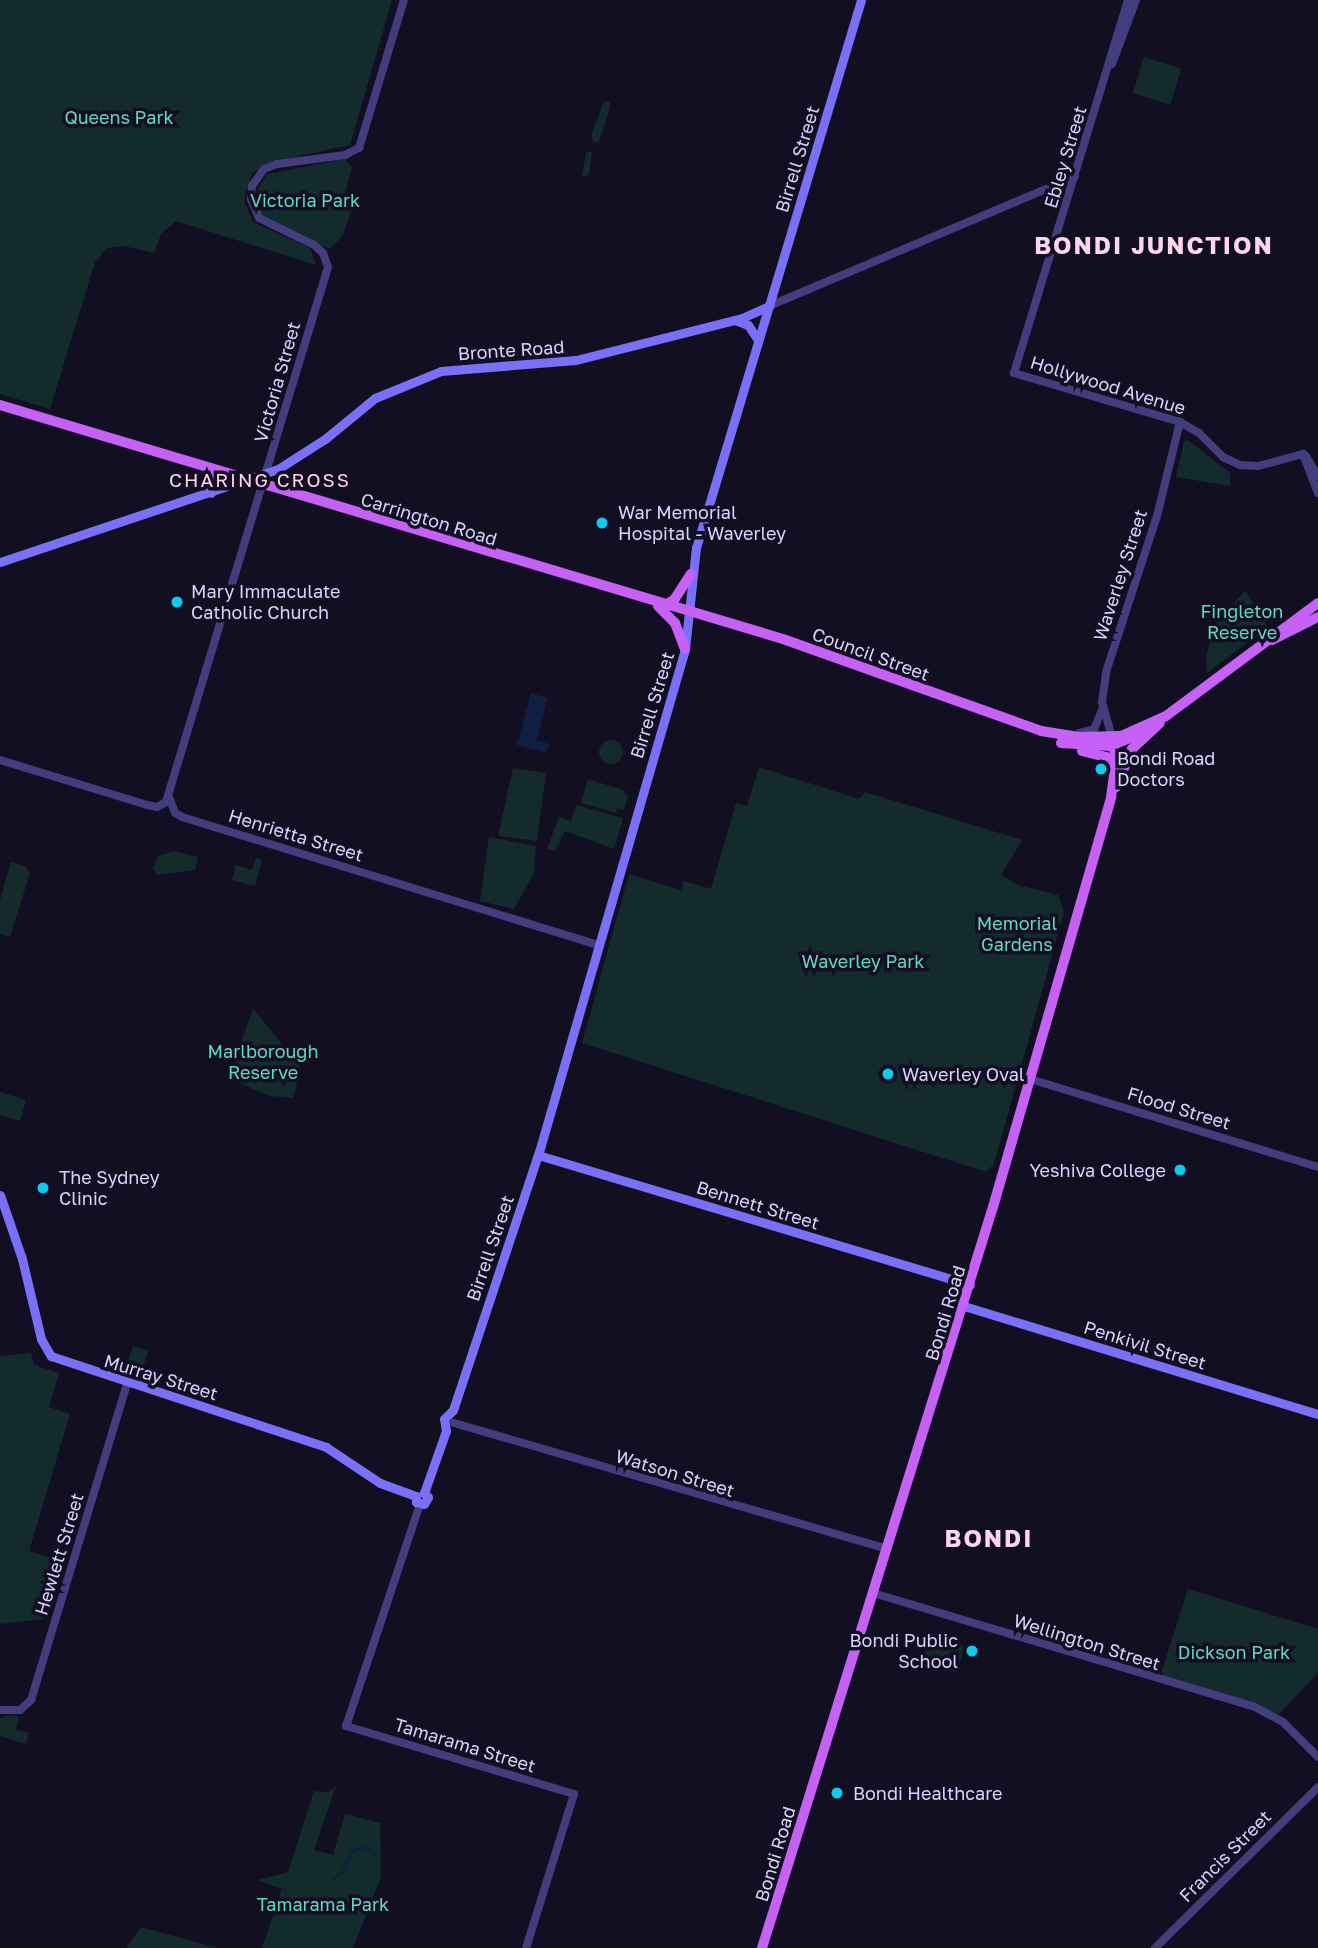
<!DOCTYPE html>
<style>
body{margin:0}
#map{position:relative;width:1318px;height:1948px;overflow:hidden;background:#130f22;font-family:"Golos Text",sans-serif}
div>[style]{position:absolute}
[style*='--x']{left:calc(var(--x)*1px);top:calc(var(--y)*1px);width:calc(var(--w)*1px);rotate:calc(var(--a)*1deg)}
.green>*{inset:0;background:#132b2c;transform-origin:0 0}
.round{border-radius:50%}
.water>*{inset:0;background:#0f1f42}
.stream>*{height:2px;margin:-1px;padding:0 1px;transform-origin:1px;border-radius:1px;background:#0f1f42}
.tertiary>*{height:8px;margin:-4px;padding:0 4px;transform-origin:4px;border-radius:4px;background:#433d7e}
.secondary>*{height:9px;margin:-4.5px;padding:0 4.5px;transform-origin:4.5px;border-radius:4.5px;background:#7a70f7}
.primary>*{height:10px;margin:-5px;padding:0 5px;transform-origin:5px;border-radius:5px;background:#c661f6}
.dots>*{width:19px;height:19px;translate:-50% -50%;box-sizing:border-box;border:4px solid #130f22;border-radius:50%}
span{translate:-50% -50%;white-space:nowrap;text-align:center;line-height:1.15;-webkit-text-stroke:7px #130f22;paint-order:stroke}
.park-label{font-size:18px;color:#63d8c1}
.street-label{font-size:18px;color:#dad3fc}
.poi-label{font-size:18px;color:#dad3fc}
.left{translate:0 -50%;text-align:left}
.right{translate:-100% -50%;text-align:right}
.neighbourhood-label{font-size:19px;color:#fdd5ec;letter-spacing:2px}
.district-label{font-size:24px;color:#fdd5ec;font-weight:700;letter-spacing:2px}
</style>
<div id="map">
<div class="green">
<i style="clip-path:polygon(0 0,392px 0,350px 145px,267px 163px,253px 173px,248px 184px,244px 201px,253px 222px,310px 248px,316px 265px,176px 221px,161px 234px,154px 253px,124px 246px,107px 248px,95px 262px,50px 409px,0 394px)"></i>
<i style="left:1144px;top:57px;width:39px;height:38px;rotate:17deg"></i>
<i style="clip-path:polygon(604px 101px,610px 102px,610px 108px,599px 141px,594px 143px,591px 136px)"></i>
<i style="clip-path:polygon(592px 151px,589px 175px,582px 177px,586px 153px)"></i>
<i style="clip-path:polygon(345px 159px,352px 168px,341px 207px,351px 212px,342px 237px,329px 249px,261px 215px,257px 191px,267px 174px)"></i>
<i style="clip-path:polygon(1188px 440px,1230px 473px,1230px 486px,1176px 477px,1184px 441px)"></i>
<i style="clip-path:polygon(1245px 591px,1268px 627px,1207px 673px,1206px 656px,1216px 622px)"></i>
<i class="round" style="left:599px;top:740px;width:24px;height:24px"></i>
<i style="clip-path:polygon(759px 767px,859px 799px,865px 792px,1022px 840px,1001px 875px,1018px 885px,1058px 895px,1064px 912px,994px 1164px,986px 1172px,582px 1043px,629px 874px,681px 890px,684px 881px,711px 889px,736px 803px,747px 806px)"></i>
<i style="clip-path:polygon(513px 768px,546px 773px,537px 841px,498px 836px)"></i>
<i style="clip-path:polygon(588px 779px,623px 790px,628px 796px,624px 810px,617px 808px,616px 813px,581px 803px)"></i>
<i style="clip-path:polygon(576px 805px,623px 818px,614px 849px,565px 831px,555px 851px,547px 849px,559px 817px,571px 821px)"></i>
<i style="clip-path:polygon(489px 837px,536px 846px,534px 873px,514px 909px,480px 901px)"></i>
<i style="clip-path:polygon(173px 851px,198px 857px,195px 870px,158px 875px,153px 869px,158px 856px)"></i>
<i style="clip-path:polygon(256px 858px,262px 860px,255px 886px,232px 880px,236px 865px,252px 870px)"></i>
<i style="clip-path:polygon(11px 862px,25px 866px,30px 873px,10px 937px,0 934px,0 900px)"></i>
<i style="clip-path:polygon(253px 1008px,300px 1067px,294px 1098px,269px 1096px,229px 1078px)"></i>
<i style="clip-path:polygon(0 1092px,26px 1100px,20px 1121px,0 1115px)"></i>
<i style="left:133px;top:1346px;width:16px;height:26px;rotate:18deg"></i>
<i style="clip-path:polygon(31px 1353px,34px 1365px,59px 1373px,49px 1407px,70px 1414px,29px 1551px,61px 1561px,43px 1619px,0 1624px,0 1356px)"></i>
<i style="clip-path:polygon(1188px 1589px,1318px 1629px,1318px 1673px,1276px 1717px,1164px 1681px,1162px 1670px)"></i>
<i style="left:929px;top:1636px;width:37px;height:28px;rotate:16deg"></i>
<i style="clip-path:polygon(10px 1715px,19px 1716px,16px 1730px,29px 1733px,26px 1744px,0 1736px,0 1718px)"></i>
<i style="clip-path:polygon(336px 1786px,314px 1850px,333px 1855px,345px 1814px,380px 1823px,381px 1877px,353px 1948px,262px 1948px,282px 1889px,258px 1880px,288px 1872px,314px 1791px,328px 1792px)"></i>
<i style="clip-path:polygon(141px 1927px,218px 1948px,126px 1948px)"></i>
</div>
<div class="water">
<i style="clip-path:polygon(531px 693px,548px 698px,537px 740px,549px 744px,546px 753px,517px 745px)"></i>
</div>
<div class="stream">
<i style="--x:333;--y:1880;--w:15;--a:-42"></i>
<i style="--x:344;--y:1870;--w:21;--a:-67"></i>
<i style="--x:352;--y:1851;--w:12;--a:-20"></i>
<i style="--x:363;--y:1847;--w:15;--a:32"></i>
</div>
<div class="tertiary">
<i style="--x:1128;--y:0;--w:390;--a:107"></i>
<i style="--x:1014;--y:373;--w:173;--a:16.4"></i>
<i style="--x:1180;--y:422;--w:22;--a:30"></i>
<i style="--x:1199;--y:433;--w:34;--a:45"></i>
<i style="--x:1223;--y:457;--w:19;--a:25"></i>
<i style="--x:1240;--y:465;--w:18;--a:3"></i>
<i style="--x:1258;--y:466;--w:47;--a:-14.9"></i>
<i style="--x:1112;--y:64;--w:68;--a:-69.4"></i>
<i style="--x:769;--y:306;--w:332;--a:-22.9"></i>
<i style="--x:1303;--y:454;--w:42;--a:69"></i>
<i style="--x:1306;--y:456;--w:23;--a:59"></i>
<i style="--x:1079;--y:733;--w:16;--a:-15"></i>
<i style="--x:1094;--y:729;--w:23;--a:-67"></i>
<i style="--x:1112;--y:737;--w:36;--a:-106"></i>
<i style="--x:1102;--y:702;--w:30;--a:-82"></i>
<i style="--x:1106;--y:672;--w:164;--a:-71.9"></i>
<i style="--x:1157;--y:516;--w:97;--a:-76.3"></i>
<i style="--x:0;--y:760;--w:154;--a:17"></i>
<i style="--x:147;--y:805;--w:10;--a:11"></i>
<i style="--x:157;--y:807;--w:10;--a:-29"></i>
<i style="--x:166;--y:802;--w:559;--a:-73.15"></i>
<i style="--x:328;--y:267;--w:15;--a:-110"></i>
<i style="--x:323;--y:253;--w:12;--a:-138"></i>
<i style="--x:314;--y:245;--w:61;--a:-153.9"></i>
<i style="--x:259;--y:218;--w:21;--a:-113"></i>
<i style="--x:251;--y:199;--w:13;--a:-86"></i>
<i style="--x:252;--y:186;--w:21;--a:-55"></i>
<i style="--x:264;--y:169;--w:14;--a:-21"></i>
<i style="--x:277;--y:164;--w:69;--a:-7.5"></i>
<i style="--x:345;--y:155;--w:16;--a:-27"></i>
<i style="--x:359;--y:148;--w:155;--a:-73.1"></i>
<i style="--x:169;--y:797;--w:17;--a:69"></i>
<i style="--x:175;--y:813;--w:8;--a:30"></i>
<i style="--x:182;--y:817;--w:435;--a:17.1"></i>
<i style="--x:1030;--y:1079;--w:301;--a:17"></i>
<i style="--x:454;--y:1423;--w:451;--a:16.2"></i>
<i style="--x:420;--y:1504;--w:234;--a:108.4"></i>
<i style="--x:346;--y:1726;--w:238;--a:16.6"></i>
<i style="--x:574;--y:1794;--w:161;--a:107.3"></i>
<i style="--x:873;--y:1593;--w:396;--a:16.6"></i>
<i style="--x:1253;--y:1706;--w:34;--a:28"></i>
<i style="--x:1283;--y:1722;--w:49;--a:45"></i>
<i style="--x:0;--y:1710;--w:20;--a:0"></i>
<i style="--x:20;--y:1710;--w:15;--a:-42"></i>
<i style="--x:31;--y:1700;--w:330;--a:-73.1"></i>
<i style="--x:1155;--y:1948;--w:229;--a:-44.6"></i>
</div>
<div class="secondary">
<i style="--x:735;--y:320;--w:14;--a:21"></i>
<i style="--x:748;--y:325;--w:18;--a:56"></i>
<i style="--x:209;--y:468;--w:14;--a:69"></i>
<i style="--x:214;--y:481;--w:12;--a:104"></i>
<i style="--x:0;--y:562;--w:293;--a:-18.5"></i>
<i style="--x:278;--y:469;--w:56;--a:-32.6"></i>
<i style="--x:325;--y:439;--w:65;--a:-39.4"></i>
<i style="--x:375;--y:398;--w:71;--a:-22.2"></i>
<i style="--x:441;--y:371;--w:135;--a:-4.7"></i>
<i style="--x:576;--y:360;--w:171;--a:-14.2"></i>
<i style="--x:742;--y:318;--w:30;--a:-24"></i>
<i style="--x:538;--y:1155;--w:451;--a:16.7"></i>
<i style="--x:0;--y:1195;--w:68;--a:71"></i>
<i style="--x:22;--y:1259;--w:82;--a:76.6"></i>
<i style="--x:41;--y:1339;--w:20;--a:60"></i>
<i style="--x:51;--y:1356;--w:290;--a:18.3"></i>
<i style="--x:326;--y:1447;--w:65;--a:33.7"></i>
<i style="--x:380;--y:1483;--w:38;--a:20"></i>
<i style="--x:964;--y:1306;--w:370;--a:17"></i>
<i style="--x:424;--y:1493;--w:66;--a:-70.5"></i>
<i style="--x:446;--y:1431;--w:12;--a:-99"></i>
<i style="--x:444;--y:1419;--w:13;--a:-45"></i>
<i style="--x:453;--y:1410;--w:279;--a:-71.6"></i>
<i style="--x:541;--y:1145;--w:516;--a:-73.81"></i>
<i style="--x:685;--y:649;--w:102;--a:-83.8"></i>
<i style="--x:696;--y:548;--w:572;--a:-73.24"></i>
<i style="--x:416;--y:1496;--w:6;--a:90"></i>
<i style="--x:416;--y:1502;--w:8;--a:14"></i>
<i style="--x:424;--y:1504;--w:8;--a:-60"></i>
<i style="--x:428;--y:1497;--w:6;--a:-135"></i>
</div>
<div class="primary">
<i style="--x:0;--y:405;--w:817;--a:16.64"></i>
<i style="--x:783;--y:639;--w:274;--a:19.6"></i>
<i style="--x:1041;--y:731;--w:38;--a:9"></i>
<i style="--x:1079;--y:737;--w:42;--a:-1.4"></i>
<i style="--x:1121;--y:736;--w:49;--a:-24"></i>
<i style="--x:1166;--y:716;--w:189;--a:-36.6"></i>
<i style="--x:658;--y:606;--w:24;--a:45"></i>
<i style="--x:675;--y:623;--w:28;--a:69"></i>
<i style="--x:663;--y:606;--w:13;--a:-29"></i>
<i style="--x:674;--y:600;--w:31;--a:-57"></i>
<i style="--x:1272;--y:640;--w:51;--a:-26.6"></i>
<i style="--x:1061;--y:743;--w:49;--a:3.5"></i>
<i style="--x:1110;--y:746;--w:40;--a:-22"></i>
<i style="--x:1082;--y:751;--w:25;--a:14"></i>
<i style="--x:1106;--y:757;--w:13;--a:42"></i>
<i style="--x:1116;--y:787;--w:41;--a:-67.2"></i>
<i style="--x:1132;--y:749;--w:38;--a:-43"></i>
<i style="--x:762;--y:1948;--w:776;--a:-72.69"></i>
<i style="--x:993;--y:1207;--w:427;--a:-73.9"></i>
<i style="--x:1111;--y:797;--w:35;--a:-82"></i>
<i style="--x:1116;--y:762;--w:25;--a:-99"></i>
</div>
<div class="dots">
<i style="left:602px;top:523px;background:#0ecbed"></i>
<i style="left:177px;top:602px;background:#0ecbed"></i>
<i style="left:1101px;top:769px;background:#0ecbed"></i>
<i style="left:888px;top:1074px;background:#0ecbed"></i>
<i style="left:1180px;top:1170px;background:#0ecbed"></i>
<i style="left:43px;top:1188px;background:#0ecbed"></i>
<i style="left:972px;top:1651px;background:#0ecbed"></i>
<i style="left:837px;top:1793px;background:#0ecbed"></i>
</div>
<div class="park-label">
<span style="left:119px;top:117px">Queens Park</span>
<span style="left:305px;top:200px">Victoria Park</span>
<span style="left:1242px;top:622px">Fingleton<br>Reserve</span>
<span style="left:1017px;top:934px">Memorial<br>Gardens</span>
<span style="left:863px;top:961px">Waverley Park</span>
<span style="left:263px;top:1062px">Marlborough<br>Reserve</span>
<span style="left:1234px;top:1652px">Dickson Park</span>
<span style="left:323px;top:1904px">Tamarama Park</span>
</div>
<div class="street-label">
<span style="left:1065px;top:157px;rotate:-73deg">Ebley Street</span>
<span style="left:797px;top:159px;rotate:-73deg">Birrell Street</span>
<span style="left:511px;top:350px;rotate:-4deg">Bronte Road</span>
<span style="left:277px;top:382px;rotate:-74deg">Victoria Street</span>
<span style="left:1108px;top:385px;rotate:17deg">Hollywood Avenue</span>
<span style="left:429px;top:519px;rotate:17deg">Carrington Road</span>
<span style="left:1120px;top:575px;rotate:-72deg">Waverley Street</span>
<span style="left:871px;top:654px;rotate:20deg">Council Street</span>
<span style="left:652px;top:705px;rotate:-73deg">Birrell Street</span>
<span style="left:296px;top:835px;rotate:17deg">Henrietta Street</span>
<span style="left:1179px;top:1108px;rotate:17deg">Flood Street</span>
<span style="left:758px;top:1205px;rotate:17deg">Bennett Street</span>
<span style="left:490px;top:1248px;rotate:-71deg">Birrell Street</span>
<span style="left:945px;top:1313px;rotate:-73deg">Bondi Road</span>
<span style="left:1145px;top:1345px;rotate:17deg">Penkivil Street</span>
<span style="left:161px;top:1377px;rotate:17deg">Murray Street</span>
<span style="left:675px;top:1473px;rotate:17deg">Watson Street</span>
<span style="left:59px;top:1554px;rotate:-73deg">Hewlett Street</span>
<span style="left:1087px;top:1642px;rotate:17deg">Wellington Street</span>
<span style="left:465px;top:1745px;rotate:17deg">Tamarama Street</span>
<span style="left:775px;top:1854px;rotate:-73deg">Bondi Road</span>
<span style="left:1225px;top:1856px;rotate:-45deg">Francis Street</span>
</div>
<div class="poi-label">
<span class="left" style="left:618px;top:523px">War Memorial<br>Hospital - Waverley</span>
<span class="left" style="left:191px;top:602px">Mary Immaculate<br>Catholic Church</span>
<span class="left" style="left:1117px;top:769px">Bondi Road<br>Doctors</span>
<span class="left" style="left:902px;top:1074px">Waverley Oval</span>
<span class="right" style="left:1166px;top:1170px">Yeshiva College</span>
<span class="left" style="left:59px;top:1188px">The Sydney<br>Clinic</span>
<span class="right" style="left:958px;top:1651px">Bondi Public<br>School</span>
<span class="left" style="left:853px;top:1793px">Bondi Healthcare</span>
</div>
<div class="neighbourhood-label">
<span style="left:260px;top:480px">CHARING CROSS</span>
</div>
<div class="district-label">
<span style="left:1154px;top:245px">BONDI JUNCTION</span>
<span style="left:989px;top:1538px">BONDI</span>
</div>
</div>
